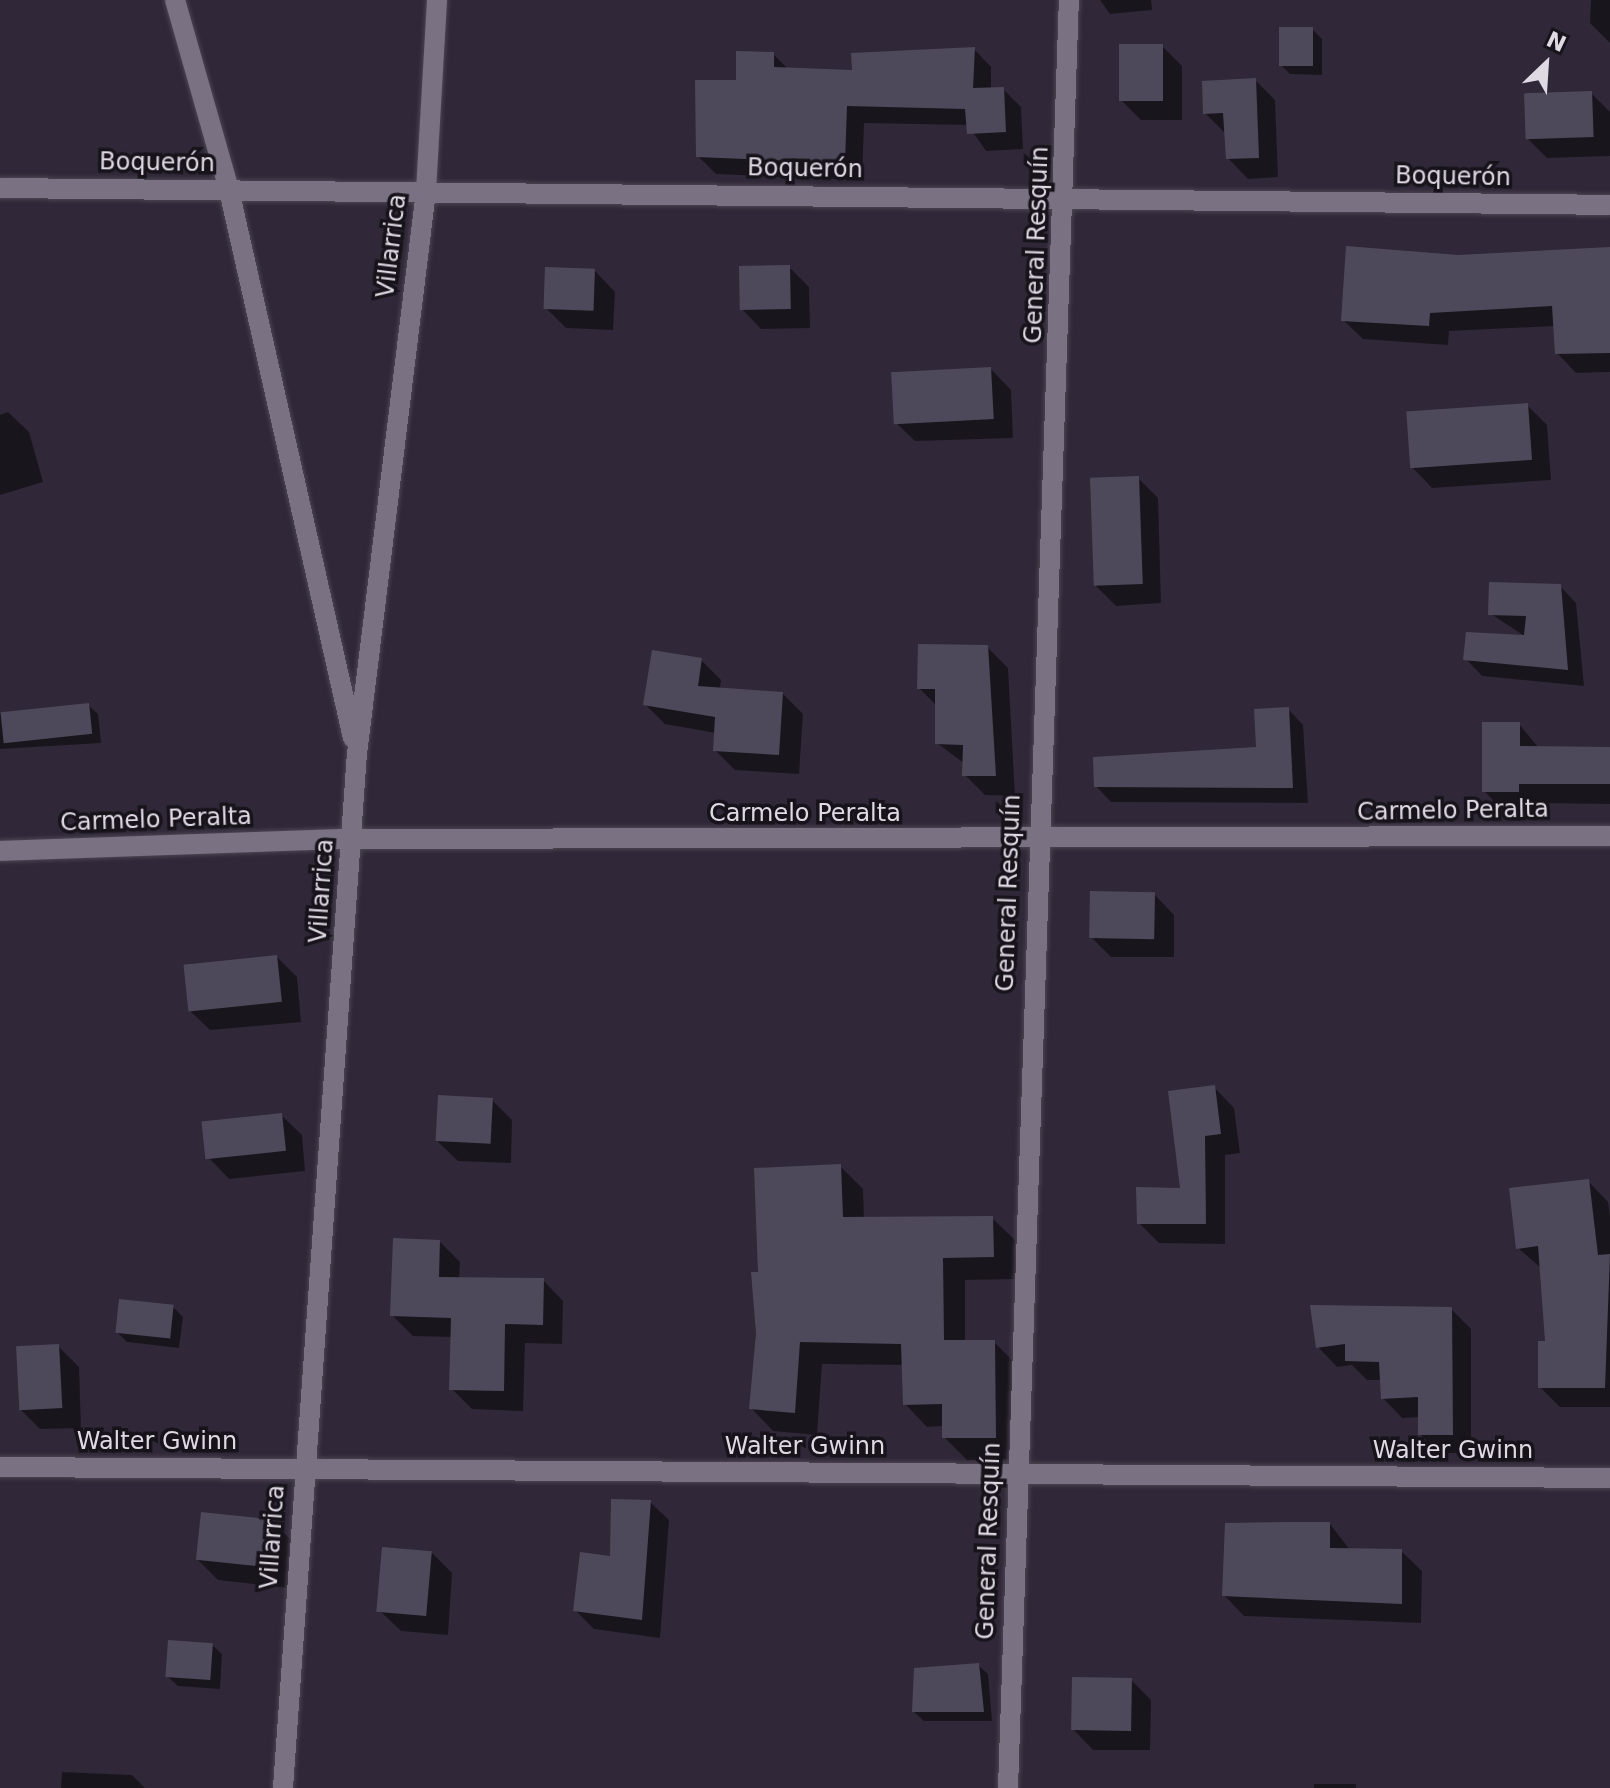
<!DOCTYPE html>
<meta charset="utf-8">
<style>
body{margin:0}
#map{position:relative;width:1610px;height:1788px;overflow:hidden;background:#302838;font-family:"DejaVu Sans",sans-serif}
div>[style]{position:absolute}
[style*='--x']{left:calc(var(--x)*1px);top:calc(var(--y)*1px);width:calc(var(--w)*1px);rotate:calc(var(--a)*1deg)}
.shadow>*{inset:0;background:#0007;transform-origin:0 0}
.building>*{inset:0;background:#4e495a;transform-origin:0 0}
.roads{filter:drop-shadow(0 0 2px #4c4552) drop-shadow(0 0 2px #4c4552)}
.street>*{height:20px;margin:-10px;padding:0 10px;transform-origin:10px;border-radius:10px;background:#7a7183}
span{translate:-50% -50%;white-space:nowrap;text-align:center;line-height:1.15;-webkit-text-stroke:7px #16131a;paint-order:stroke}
.street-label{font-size:24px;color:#dfd9e4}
.north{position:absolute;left:1506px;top:24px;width:80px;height:80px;-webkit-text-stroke:6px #16131a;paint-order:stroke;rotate:25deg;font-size:22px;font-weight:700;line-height:32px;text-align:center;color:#dfd9e4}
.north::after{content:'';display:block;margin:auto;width:28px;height:36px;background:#dfd9e4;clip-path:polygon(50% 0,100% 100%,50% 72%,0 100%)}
</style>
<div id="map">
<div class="shadow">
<i style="clip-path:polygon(1100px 0,1151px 0,1152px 10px,1110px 14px)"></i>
<i style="clip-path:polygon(1591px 0,1610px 0,1610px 43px,1590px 23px)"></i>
<i style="clip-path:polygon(1312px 29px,1322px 39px,1322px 75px,1290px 74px,1281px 65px)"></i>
<i style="clip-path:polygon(1162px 46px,1182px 66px,1182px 120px,1141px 120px,1121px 100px)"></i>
<i style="clip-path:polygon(974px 49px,991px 67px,991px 90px,1003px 89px,1021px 107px,1023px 149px,986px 151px,968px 125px,864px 123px,862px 180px,716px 174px,698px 156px,738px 82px,773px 54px,789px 70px,854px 72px)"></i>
<i style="clip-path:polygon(1255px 80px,1275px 100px,1278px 177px,1248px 179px,1228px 158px,1226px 134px,1205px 113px)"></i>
<i style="clip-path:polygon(1591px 93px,1610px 112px,1610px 156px,1547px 158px,1527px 138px)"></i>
<i style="clip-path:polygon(1610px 249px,1610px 372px,1576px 373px,1557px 353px,1555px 326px,1449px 331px,1448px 345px,1363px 339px,1343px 320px,1458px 257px)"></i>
<i style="clip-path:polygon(789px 267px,809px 287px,810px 328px,761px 329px,741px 308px)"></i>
<i style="clip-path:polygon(595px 271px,615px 292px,613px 330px,566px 328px,546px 308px)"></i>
<i style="clip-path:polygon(991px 369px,1011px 390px,1013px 438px,915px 441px,894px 421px)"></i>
<i style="clip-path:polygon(1527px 405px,1547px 425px,1551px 480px,1432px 488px,1412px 467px)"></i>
<i style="clip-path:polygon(8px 412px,29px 432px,43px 482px,0 495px,0 415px)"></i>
<i style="clip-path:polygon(1138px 478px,1158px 498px,1161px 603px,1116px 606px,1096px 586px)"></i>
<i style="clip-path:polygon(1560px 586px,1576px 603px,1584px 686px,1482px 676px,1466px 659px,1526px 637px,1491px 614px)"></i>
<i style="clip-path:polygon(987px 647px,1008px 668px,1015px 796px,985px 795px,965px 775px,965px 764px,937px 743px,937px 706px,919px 688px)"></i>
<i style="clip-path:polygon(701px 660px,721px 680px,720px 690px,783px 694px,803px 714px,799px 774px,735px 770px,715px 750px,716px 733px,665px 724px,645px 704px)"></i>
<i style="clip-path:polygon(88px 705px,98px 714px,101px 743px,0 749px,0 713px)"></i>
<i style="clip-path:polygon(1288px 709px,1303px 725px,1308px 803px,1111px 802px,1096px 786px,1258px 749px)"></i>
<i style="clip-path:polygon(1519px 724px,1539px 748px,1610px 749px,1610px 804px,1538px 803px,1539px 812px,1504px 811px,1484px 791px)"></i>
<i style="clip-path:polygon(1154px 894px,1174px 915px,1174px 957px,1111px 957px,1091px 937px)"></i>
<i style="clip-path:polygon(277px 957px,297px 977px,301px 1022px,210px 1030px,189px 1010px)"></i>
<i style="clip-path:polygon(1214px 1087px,1234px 1108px,1240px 1153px,1225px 1155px,1225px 1244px,1159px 1243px,1139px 1223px,1182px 1190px)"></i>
<i style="clip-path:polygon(492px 1100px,512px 1120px,511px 1163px,458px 1161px,437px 1141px)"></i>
<i style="clip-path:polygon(281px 1115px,302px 1135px,305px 1171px,229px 1179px,209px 1158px)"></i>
<i style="clip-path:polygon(840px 1166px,863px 1189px,864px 1218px,992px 1218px,1015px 1240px,1016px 1279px,965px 1280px,965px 1342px,994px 1342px,1017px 1365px,1018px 1459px,967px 1460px,944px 1437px,944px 1426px,927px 1427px,905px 1404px,904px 1365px,822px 1364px,817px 1435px,773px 1431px,751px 1408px,760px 1274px)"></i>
<i style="clip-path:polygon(1588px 1181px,1608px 1202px,1610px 1215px,1610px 1407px,1560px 1407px,1540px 1387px,1547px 1343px,1541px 1268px,1518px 1248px)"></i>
<i style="clip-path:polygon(440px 1242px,460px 1262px,459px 1279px,543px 1280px,563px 1301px,562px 1344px,525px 1343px,523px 1411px,472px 1409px,452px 1389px,453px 1337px,413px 1336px,392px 1315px)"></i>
<i style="clip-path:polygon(173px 1307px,183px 1317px,179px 1348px,127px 1342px,117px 1332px)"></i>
<i style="clip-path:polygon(1451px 1309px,1471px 1329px,1471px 1453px,1439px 1453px,1420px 1434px,1420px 1417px,1402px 1418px,1383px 1398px,1382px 1380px,1367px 1380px,1352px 1365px,1337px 1367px,1318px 1347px)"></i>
<i style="clip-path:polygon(58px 1346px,79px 1367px,81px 1428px,40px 1429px,20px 1409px)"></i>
<i style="clip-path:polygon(650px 1502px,669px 1520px,660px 1638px,594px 1629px,575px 1610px)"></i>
<i style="clip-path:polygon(273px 1522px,293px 1542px,288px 1588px,218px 1580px,198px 1560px)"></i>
<i style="clip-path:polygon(1330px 1524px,1350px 1550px,1401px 1551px,1422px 1571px,1421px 1623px,1244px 1616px,1224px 1595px)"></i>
<i style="clip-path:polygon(432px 1553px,452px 1573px,448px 1635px,401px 1631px,380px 1611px)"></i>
<i style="clip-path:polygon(212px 1645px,222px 1654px,220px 1689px,178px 1686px,168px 1677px)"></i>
<i style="clip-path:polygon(978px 1665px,988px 1674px,992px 1721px,924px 1721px,914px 1712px)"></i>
<i style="clip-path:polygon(1131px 1680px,1151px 1700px,1150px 1750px,1093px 1750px,1073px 1729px)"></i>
<i style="clip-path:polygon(62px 1772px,132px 1775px,145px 1788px,61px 1788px)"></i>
<i style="left:1314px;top:1784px;width:42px;height:4px"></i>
</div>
<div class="building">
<i style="left:1279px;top:27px;width:34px;height:39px"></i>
<i style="left:1119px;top:44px;width:44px;height:57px"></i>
<i style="clip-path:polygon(975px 47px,973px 88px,1004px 87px,1006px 132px,967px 134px,965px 109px,847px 106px,845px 163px,696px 157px,695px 80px,736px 80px,736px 51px,774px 52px,774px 67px,852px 70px,851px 53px)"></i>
<i style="clip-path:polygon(1256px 78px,1259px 158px,1226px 159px,1223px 113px,1203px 114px,1202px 81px)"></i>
<i style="left:1592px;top:91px;width:46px;height:68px;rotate:88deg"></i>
<i style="clip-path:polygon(1346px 246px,1458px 255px,1610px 247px,1610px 353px,1555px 354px,1552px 306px,1430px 313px,1429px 326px,1341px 321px)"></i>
<i style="left:790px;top:265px;width:44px;height:51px;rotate:89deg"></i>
<i style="left:545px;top:267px;width:50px;height:42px;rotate:2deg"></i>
<i style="left:991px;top:367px;width:52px;height:100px;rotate:87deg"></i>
<i style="left:1528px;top:403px;width:57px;height:122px;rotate:86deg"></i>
<i style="left:1139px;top:476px;width:108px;height:49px;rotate:88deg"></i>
<i style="clip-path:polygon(1489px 582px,1561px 584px,1568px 670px,1463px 660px,1466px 632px,1524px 635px,1526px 616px,1488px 615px)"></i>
<i style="clip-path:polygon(918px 644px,988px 645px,996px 776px,962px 776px,963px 745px,935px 744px,935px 689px,917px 689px)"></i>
<i style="clip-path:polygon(652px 650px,702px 658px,698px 686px,783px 692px,779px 755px,713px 751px,715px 717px,643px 705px)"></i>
<i style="left:89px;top:703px;width:31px;height:89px;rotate:84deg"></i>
<i style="clip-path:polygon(1289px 707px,1293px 788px,1094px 787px,1093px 757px,1256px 747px,1254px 709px)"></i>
<i style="clip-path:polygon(1482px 722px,1520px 722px,1520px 746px,1610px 747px,1610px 784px,1519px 784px,1519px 792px,1482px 792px)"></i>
<i style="left:1090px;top:891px;width:65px;height:47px;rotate:1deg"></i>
<i style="left:277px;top:955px;width:47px;height:94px;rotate:84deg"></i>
<i style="clip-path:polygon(1215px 1085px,1221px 1134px,1205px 1136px,1206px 1224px,1137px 1224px,1136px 1187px,1180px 1188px,1168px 1091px)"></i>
<i style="left:438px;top:1095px;width:55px;height:46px;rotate:3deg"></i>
<i style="left:282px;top:1113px;width:38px;height:81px;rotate:84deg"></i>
<i style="clip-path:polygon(841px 1164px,843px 1217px,993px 1216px,994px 1257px,943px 1258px,944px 1340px,995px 1340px,996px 1438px,942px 1438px,942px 1404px,903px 1405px,901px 1344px,800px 1342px,795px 1413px,749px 1409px,756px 1333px,751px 1272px,758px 1272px,754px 1168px)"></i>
<i style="clip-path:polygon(1589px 1179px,1598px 1255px,1610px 1254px,1605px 1388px,1538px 1388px,1538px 1341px,1545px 1341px,1538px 1246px,1516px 1249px,1509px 1188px)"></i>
<i style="clip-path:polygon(393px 1238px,440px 1240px,439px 1277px,544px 1278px,543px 1325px,505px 1324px,504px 1391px,449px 1390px,451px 1318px,390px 1316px)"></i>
<i style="left:119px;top:1299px;width:55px;height:34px;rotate:6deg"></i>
<i style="clip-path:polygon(1310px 1305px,1452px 1307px,1453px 1435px,1418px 1435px,1418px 1397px,1381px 1399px,1379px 1362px,1345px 1361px,1345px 1344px,1316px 1348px)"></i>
<i style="left:59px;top:1344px;width:64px;height:43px;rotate:87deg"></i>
<i style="clip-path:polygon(611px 1499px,651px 1500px,642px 1620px,573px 1611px,580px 1552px,610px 1556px)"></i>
<i style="left:201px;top:1512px;width:73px;height:48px;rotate:6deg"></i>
<i style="clip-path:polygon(1287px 1522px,1330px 1522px,1330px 1548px,1402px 1549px,1402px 1604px,1222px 1596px,1225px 1523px)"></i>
<i style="left:382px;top:1547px;width:50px;height:65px;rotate:5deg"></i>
<i style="left:168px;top:1640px;width:45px;height:37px;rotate:4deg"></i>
<i style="clip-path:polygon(979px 1663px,984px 1712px,912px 1712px,914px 1668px)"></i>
<i style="left:1072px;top:1677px;width:60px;height:53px;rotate:1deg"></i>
</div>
<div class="roads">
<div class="street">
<i style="--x:175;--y:0;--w:198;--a:74.1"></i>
<i style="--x:229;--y:190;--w:562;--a:77.25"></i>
<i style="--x:0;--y:188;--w:1610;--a:0.6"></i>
<i style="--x:0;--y:851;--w:352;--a:-2"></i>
<i style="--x:352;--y:839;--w:1258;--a:-0.14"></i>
<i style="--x:0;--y:1467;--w:1610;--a:0.39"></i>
<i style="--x:283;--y:1788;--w:1037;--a:-85.91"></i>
<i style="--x:357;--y:754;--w:567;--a:-83.01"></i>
<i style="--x:426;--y:191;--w:191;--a:-86.7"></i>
<i style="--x:1008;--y:1788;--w:1789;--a:-88.05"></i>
</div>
</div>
<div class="street-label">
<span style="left:157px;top:163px;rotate:1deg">Boquerón</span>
<span style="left:805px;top:169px;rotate:1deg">Boquerón</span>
<span style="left:1453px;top:177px;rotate:1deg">Boquerón</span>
<span style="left:1037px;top:245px;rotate:-88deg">General Resquín</span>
<span style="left:392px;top:246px;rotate:-83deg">Villarrica</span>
<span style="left:1453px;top:811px;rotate:-1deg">Carmelo Peralta</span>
<span style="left:805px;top:814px">Carmelo Peralta</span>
<span style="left:156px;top:820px;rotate:-2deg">Carmelo Peralta</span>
<span style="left:322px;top:891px;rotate:-86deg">Villarrica</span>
<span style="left:1009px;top:893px;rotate:-88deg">General Resquín</span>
<span style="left:157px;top:1442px">Walter Gwinn</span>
<span style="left:805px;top:1447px">Walter Gwinn</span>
<span style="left:1453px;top:1451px">Walter Gwinn</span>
<span style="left:273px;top:1537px;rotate:-86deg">Villarrica</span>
<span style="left:989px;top:1541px;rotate:-88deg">General Resquín</span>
</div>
<div class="north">N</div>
</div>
